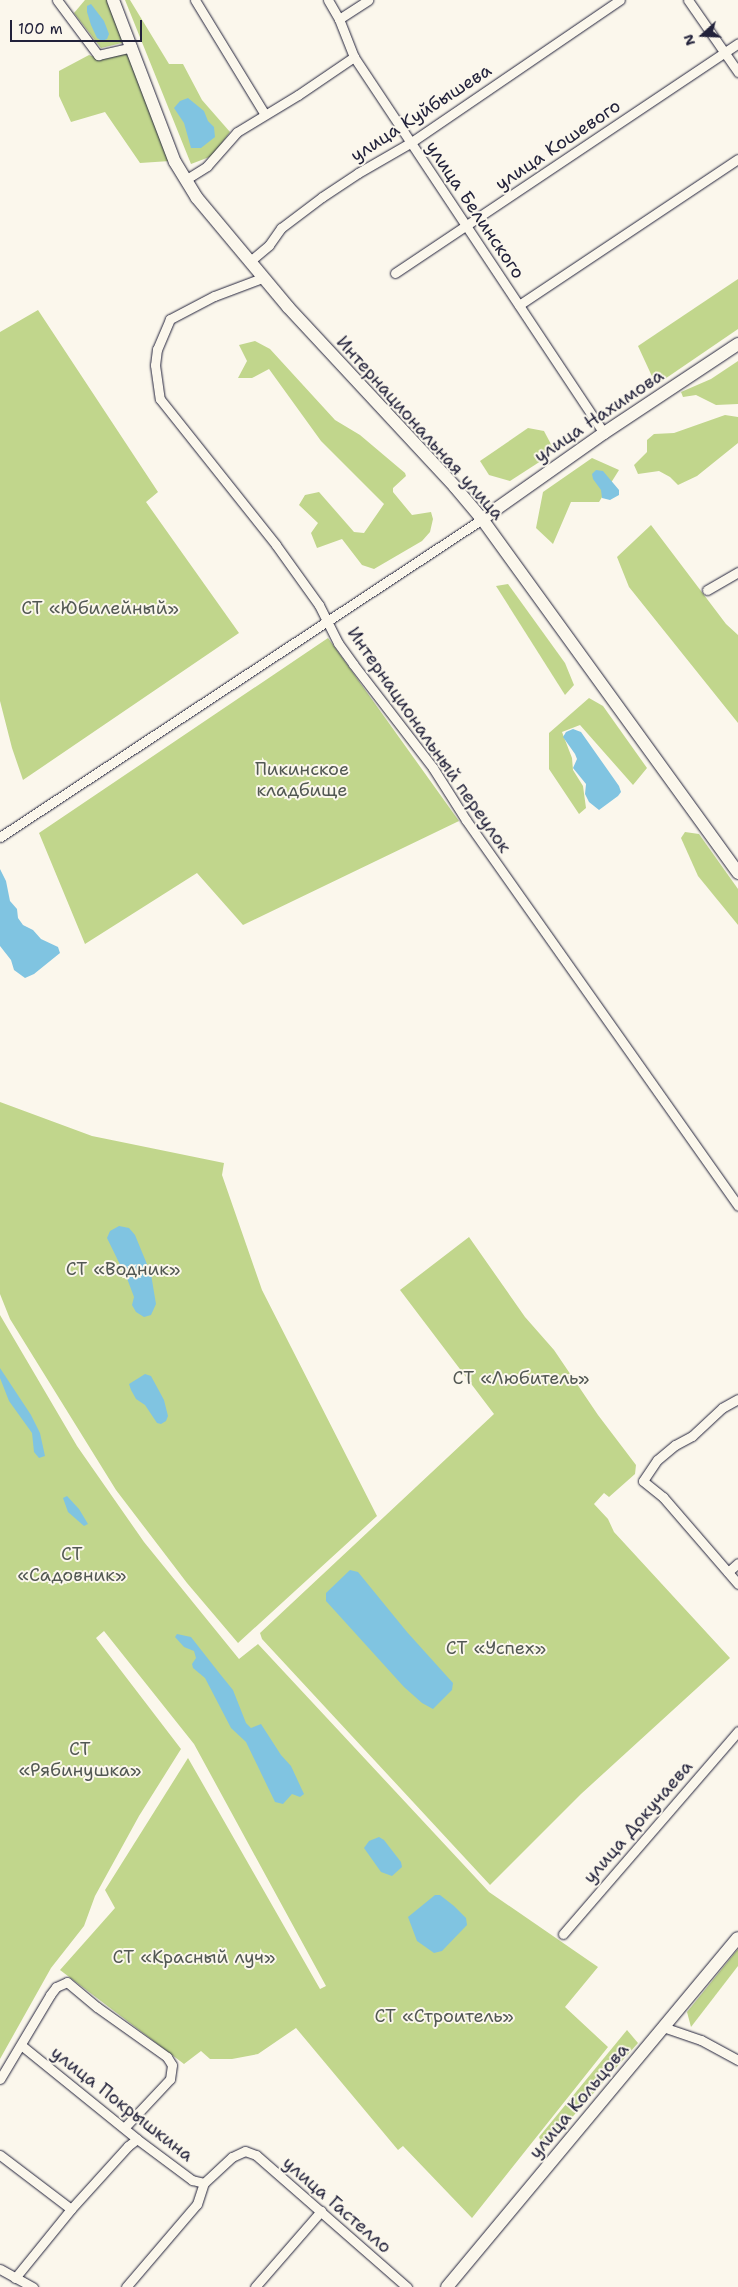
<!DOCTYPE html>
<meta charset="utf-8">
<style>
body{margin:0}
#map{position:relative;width:738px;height:2287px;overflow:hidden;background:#fbf7ec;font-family:"Shantell Sans",sans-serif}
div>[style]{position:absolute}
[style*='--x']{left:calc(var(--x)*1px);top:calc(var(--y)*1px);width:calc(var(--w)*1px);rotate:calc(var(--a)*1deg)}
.green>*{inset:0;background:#c1d68c}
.water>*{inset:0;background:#80c4e1}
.roads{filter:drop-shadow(0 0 1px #22223b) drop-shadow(0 0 1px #22223b)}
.street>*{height:9px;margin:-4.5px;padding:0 4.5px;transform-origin:4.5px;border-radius:4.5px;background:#fbf7ec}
.secondary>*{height:12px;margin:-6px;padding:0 6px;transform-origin:6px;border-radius:6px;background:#fbf7ec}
span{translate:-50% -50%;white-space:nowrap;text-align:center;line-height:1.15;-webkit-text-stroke:4px #fbf7ec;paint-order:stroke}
.street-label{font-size:18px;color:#22223b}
.park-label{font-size:18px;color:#525853}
.north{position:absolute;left:678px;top:10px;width:50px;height:50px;-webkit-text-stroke:4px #fbf7ec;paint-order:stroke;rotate:250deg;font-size:14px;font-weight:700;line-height:20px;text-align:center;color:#22223b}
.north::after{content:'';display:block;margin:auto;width:18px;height:22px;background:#22223b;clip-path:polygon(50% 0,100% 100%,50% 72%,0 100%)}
.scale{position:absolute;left:10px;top:20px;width:132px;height:22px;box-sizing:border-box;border:2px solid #22223b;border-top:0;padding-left:6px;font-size:15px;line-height:18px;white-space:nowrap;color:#22223b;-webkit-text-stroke:4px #fbf7ec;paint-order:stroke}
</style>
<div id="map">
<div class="green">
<i style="clip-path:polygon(85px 0,110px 0,126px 42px,101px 48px,74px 13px)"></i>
<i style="clip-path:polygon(125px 0,130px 0,169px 64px,183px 64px,202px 100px,230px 132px,212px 156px,191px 164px)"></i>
<i style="clip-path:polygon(130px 51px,170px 161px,140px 163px,105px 112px,71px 122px,59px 96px,59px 71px,89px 55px,101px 59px)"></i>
<i style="clip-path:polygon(738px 279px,738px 329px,656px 385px,638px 346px)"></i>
<i style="clip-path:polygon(38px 310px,158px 492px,146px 502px,239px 633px,23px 780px,12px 748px,0 701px,0 332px)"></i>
<i style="clip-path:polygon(255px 341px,270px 349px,335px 420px,360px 435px,405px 473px,406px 476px,393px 488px,393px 492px,412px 515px,431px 512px,433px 519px,430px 532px,422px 541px,374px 569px,362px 565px,342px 539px,317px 548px,311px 533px,318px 523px,299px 505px,305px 495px,319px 492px,354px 532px,364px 533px,384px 504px,321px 441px,269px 369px,252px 378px,238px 378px,247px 361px,239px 345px)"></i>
<i style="clip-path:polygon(738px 361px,738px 404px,716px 405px,696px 395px,683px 397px,681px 392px,711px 379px)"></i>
<i style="clip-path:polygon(725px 415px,738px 417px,738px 443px,697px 476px,678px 485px,670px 477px,659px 471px,638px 474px,634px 465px,647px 452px,647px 440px,654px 434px,674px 433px)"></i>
<i style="clip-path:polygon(528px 428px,544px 431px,553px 448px,544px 459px,510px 481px,489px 475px,480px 461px)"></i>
<i style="clip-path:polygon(592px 458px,619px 470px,599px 502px,571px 502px,553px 544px,536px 528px,543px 492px)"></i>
<i style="clip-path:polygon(651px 525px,726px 624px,738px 635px,738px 723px,629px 587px,617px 557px)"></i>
<i style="clip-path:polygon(508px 584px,565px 663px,574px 685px,565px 695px,496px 586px)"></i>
<i style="clip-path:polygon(328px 638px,459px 821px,243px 925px,197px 873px,85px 944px,39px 833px)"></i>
<i style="clip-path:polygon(589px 698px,603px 706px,647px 768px,633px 785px,580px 725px,562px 732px,572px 758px,573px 770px,583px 786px,586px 808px,579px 814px,549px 769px,549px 733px)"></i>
<i style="clip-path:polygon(685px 832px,699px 834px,738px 889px,738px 925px,698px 876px,681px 838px)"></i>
<i style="clip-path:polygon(0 1102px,92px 1136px,224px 1163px,222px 1175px,262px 1290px,377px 1516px,238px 1643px,187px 1583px,116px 1490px,10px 1319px,0 1294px)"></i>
<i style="clip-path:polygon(469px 1237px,525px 1317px,554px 1350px,598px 1415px,636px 1465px,635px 1474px,609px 1497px,604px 1493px,594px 1504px,608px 1519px,614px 1532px,730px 1658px,581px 1794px,490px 1885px,262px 1639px,260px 1633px,494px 1414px,400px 1290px)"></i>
<i style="clip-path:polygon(0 1315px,77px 1446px,144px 1542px,239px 1659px,258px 1644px,489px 1892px,598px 1967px,565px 2007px,608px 2047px,472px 2218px,403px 2146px,398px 2150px,296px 2028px,258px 2054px,232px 2059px,210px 2059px,201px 2051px,184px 2064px,60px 1970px,115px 1908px,105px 1890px,188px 1758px,320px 1989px,326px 1986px,194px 1744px,104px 1631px,96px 1638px,181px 1749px,139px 1816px,95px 1896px,84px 1926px,51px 1968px,0 2059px)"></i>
<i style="clip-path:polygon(738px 1949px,738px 1966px,691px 2027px,687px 2012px)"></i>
<i style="clip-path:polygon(627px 2030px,638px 2043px,544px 2149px,539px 2137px)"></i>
</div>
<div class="water">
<i style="clip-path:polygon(91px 4px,104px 21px,109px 34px,107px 39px,102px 41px,97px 38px,91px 25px,87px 12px,87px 6px)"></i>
<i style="clip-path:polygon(188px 98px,204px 111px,208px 121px,214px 127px,215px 137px,201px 148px,191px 148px,184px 123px,174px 108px,180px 101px)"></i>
<i style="clip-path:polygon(596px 470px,603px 471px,619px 490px,619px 495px,610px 500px,602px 498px,601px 490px,593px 479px,592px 474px)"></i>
<i style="clip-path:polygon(573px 729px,581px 732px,619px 786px,621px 792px,618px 796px,599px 810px,589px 802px,585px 794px,586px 784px,573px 768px,577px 759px,575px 754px,563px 737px,566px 732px)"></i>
<i style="clip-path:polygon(0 869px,6px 881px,10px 901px,17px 909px,18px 918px,23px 925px,33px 930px,41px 939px,58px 947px,60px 953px,34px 974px,25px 978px,14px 970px,11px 960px,0 946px)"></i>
<i style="clip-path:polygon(119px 1226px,129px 1228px,135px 1235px,151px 1274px,156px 1304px,151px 1315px,144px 1317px,136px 1312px,132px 1305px,134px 1297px,128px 1281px,107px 1238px,110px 1231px)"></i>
<i style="clip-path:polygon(0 1368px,31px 1415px,40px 1433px,45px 1456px,39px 1458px,34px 1452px,32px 1433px,9px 1401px,0 1378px)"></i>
<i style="clip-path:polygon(145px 1374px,151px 1376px,164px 1400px,168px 1416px,166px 1421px,161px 1424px,157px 1423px,145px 1405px,136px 1399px,131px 1390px,129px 1384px)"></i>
<i style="clip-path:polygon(67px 1496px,79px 1509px,88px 1524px,84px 1526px,68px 1512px,63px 1498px)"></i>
<i style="clip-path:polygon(350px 1570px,358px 1572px,407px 1632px,453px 1683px,452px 1690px,433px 1709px,422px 1703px,404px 1687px,326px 1601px,326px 1593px)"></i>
<i style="clip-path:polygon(177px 1634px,191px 1637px,220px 1674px,233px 1690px,246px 1723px,251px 1728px,261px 1724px,281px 1755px,291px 1766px,304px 1794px,300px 1797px,292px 1794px,283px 1804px,275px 1802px,246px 1742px,231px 1728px,205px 1678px,193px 1668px,192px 1664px,196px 1658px,194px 1651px,184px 1647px,175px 1637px)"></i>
<i style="clip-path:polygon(379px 1837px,384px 1840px,401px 1862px,402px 1867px,392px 1876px,381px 1872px,364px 1848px,369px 1841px)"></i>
<i style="clip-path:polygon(435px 1895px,440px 1895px,454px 1906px,466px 1918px,467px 1925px,442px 1951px,434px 1953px,417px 1941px,408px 1917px)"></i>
</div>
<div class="roads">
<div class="street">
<i style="--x:57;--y:0;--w:69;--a:53.3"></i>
<i style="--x:98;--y:55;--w:35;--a:-13"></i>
<i style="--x:195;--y:0;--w:132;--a:58.6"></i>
<i style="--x:328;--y:0;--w:22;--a:60"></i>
<i style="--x:339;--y:19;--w:41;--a:68.5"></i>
<i style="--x:354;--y:57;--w:452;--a:56.4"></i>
<i style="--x:688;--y:0;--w:88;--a:55.2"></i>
<i style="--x:339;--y:19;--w:35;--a:-33"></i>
<i style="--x:185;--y:180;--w:26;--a:-32"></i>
<i style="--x:207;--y:166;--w:45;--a:-48.6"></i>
<i style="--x:237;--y:132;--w:71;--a:-31.2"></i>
<i style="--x:298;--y:95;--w:68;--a:-34.2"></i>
<i style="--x:249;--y:262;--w:26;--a:-40"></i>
<i style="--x:269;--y:245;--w:21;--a:-55"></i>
<i style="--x:281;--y:228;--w:51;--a:-37.1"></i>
<i style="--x:322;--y:197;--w:43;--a:-33.7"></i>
<i style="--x:358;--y:173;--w:60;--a:-30"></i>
<i style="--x:410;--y:143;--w:254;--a:-34.3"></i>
<i style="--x:395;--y:273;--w:413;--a:-33.8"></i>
<i style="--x:262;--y:278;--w:51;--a:159.4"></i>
<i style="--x:214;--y:296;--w:50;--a:152.4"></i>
<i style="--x:170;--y:319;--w:33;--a:113"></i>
<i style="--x:157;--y:349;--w:16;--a:97"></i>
<i style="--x:155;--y:365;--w:34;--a:82"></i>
<i style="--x:160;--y:399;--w:186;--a:51.5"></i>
<i style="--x:276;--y:545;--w:74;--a:54.4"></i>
<i style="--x:319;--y:605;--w:42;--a:63.4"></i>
<i style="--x:338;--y:643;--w:26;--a:54"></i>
<i style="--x:353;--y:664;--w:131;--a:52.4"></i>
<i style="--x:433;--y:768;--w:62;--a:57.6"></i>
<i style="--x:466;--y:820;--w:472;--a:54.8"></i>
<i style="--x:519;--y:305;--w:263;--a:-33.7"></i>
<i style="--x:707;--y:590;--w:36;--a:-30"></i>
<i style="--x:0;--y:837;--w:577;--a:-33.41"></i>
<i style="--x:738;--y:1399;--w:18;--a:151"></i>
<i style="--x:722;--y:1408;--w:41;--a:137"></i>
<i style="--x:692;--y:1436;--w:19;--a:152"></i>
<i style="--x:675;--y:1445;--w:23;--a:140"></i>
<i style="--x:657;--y:1460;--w:25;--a:124"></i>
<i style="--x:643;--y:1481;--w:26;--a:39"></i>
<i style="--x:663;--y:1497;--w:115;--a:49.2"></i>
<i style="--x:728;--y:1572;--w:13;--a:-42"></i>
<i style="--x:563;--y:1934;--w:268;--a:-49.2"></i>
<i style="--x:663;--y:2027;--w:40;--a:18.9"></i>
<i style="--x:701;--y:2040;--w:42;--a:28.4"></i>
<i style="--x:21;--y:2045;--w:149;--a:39"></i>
<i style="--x:137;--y:2139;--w:69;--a:36.7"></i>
<i style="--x:192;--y:2180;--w:12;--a:14"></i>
<i style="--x:0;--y:2079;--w:98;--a:-59.2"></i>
<i style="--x:50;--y:1995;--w:10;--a:-53"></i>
<i style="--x:56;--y:1987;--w:12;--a:-24"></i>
<i style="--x:67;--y:1982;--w:39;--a:40"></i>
<i style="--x:97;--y:2007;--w:86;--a:35.5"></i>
<i style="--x:167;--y:2057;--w:9;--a:58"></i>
<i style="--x:172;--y:2065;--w:14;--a:98"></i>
<i style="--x:170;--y:2079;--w:66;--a:133.2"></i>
<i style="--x:0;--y:2155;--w:89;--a:37.3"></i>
<i style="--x:0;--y:2269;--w:38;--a:29"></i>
<i style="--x:15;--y:2278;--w:89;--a:-50.9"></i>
<i style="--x:71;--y:2209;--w:85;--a:-47.9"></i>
<i style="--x:128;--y:2146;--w:11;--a:-38"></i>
<i style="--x:126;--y:2287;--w:109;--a:-49.5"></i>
<i style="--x:197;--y:2204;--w:22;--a:-72"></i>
<i style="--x:204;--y:2183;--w:38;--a:-43"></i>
<i style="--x:232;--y:2157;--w:14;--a:-25"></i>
<i style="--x:245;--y:2151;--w:12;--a:20"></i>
<i style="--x:256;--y:2155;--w:201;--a:41.2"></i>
<i style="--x:255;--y:2287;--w:101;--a:-49"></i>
</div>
<div class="secondary">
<i style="--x:113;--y:0;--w:173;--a:69.1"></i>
<i style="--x:175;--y:162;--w:42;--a:58.6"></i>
<i style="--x:197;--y:198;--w:142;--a:50.1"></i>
<i style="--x:288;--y:307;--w:246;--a:47.1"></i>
<i style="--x:455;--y:487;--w:42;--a:49.8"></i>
<i style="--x:482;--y:519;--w:437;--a:54.1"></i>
<i style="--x:482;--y:519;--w:149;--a:-35.2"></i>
<i style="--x:604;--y:433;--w:161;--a:-33.6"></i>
<i style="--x:447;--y:2287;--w:454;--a:-50.2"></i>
</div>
</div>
<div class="street-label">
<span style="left:421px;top:113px;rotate:-33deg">улица Куйбышева</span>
<span style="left:558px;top:145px;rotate:-34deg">улица Кошевого</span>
<span style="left:475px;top:210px;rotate:56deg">улица Белинского</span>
<span style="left:599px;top:416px;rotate:-34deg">улица Нахимова</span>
<span style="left:420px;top:428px;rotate:48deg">Интернациональная улица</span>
<span style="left:429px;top:740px;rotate:55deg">Интернациональный переулок</span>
<span style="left:638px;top:1822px;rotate:-49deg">улица Докучаева</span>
<span style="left:579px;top:2101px;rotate:-50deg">улица Кольцова</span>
<span style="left:122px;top:2104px;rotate:38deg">улица Покрышкина</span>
<span style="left:337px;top:2205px;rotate:41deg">улица Гастелло</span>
</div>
<div class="park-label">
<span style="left:100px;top:608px">СТ «Юбилейный»</span>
<span style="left:302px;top:780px">Пикинское<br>кладбище</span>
<span style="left:123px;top:1269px">СТ «Водник»</span>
<span style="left:521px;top:1378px">СТ «Любитель»</span>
<span style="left:72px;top:1565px">СТ<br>«Садовник»</span>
<span style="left:496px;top:1648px">СТ «Успех»</span>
<span style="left:80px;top:1760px">СТ<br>«Рябинушка»</span>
<span style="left:194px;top:1957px">СТ «Красный луч»</span>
<span style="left:444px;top:2016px">СТ «Строитель»</span>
</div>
<div class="north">N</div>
<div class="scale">100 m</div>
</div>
